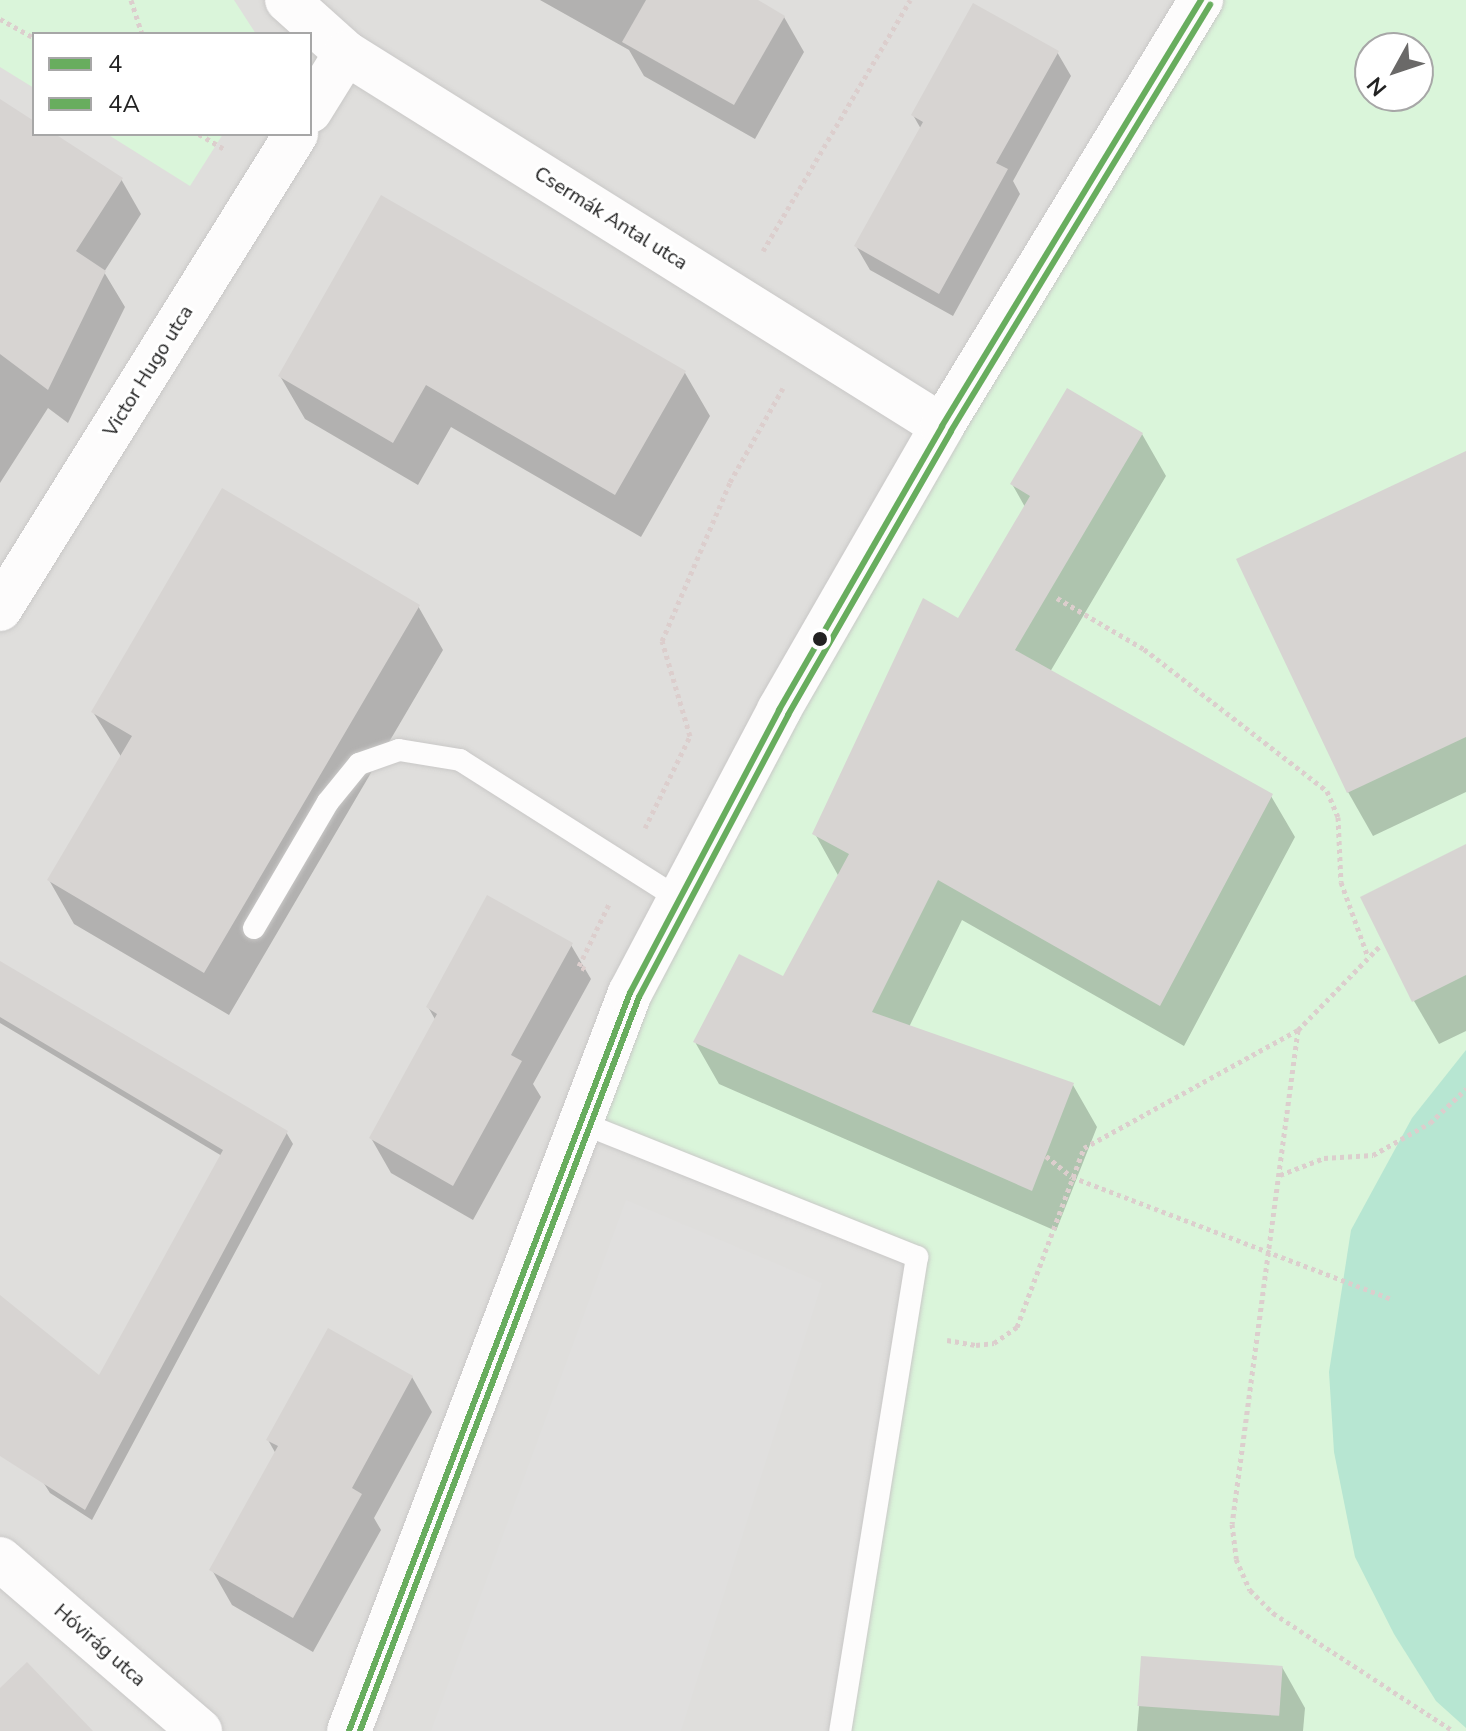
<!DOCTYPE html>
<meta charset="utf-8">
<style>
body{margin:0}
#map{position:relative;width:1466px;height:1731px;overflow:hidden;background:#f0eeeb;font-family:"Nunito Sans",sans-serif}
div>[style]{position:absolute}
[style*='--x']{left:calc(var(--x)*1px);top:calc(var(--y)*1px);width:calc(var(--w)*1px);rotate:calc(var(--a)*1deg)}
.residential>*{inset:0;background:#dfdedc}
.park>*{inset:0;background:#daf5da}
.pitch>*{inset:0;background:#b7e6d2}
.parking>*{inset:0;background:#e0dfde}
.shadow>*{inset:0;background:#0003}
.building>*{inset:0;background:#d7d4d2;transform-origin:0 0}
.path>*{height:5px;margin-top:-2.5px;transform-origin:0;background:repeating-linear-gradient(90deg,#dccecd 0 4px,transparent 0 8px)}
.roads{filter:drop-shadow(0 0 2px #c9c8c7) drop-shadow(0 0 2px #c9c8c7)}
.lane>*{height:22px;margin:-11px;padding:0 11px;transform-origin:11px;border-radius:11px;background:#fdfcfc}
.street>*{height:44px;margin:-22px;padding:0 22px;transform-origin:22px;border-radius:22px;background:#fdfcfc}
.bus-1>*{height:6px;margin:-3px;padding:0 3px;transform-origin:3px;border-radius:3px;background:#68ad5e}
.bus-2>*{height:6px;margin:-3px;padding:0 3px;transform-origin:3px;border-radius:3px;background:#68ad5e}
.dots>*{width:22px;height:22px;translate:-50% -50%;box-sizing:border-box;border:4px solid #fff;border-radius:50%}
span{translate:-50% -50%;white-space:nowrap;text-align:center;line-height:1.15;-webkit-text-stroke:6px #fff;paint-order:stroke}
.street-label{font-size:20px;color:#222}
.legend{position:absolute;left:32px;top:32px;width:280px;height:104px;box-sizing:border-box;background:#fff;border:2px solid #a7a7a7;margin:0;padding:10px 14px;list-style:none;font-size:24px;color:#222}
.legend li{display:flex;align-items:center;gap:16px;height:40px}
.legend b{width:40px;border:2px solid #a7a7a7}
.north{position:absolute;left:1354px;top:32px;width:80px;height:80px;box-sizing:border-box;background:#fff;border:2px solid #a7a7a7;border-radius:50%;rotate:230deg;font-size:22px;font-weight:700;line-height:32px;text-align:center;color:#222}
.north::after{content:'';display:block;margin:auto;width:28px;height:36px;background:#6a6968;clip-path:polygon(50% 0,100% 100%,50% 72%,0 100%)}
</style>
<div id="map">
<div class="residential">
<i style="clip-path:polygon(evenodd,0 0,1201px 0,918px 1256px,842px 1731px,0 1731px,0 0,34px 34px,310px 34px,310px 134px,34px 134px,34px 34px)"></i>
</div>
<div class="park">
<i style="clip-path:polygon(0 0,234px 0,256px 34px,34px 34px,34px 88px,0 67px)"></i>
<i style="clip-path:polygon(evenodd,1201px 0,1466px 0,1466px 1731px,842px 1731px,918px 1256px,579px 1125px,629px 992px,1201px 0,1370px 48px,1418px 48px,1418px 96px,1370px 96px,1370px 48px)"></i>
<i style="clip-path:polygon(107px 134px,223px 134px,190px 186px)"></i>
</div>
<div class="pitch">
<i style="clip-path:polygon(1466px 1050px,1466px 1728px,1436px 1701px,1394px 1634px,1355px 1557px,1334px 1452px,1329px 1372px,1351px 1230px,1412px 1118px)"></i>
</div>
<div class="parking">
<i style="clip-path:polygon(626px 1200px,822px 1283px,681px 1731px,431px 1731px)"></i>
</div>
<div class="shadow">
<i style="clip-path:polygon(540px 0,754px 0,784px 17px,804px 52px,755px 139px,644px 76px,629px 50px)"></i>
<i style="clip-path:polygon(1057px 52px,1071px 76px,1013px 181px,1020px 194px,953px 316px,870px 270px,856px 246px,921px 129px,913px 115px)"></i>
<i style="clip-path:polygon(0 101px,34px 123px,34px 134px,51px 134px,121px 179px,141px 214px,104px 272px,125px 307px,68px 423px,48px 408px,0 483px)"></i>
<i style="clip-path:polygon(685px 373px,710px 416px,641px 537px,451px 427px,418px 485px,305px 419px,280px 376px)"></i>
<i style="clip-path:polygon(1142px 434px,1166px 476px,1050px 672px,1271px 796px,1295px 837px,1184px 1046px,962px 920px,909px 1027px,1073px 1085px,1097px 1127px,1056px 1231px,719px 1084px,695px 1042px,784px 979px,839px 877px,815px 834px,959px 620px,1025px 507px,1012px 484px)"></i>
<i style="clip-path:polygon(1466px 453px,1466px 792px,1373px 836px,1348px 792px,1239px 560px)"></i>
<i style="clip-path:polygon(418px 606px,443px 650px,229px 1015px,74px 924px,49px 880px,122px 758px,93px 712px)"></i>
<i style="clip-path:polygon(1466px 847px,1466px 1031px,1439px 1044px,1414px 1001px)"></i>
<i style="clip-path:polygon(571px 945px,591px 979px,533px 1084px,541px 1097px,473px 1220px,391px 1173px,371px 1138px,436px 1021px,428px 1007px)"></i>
<i style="clip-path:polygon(0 964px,286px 1132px,293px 1144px,92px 1520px,50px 1493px,43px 1482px,0 1445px,0 1297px,100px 1379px,222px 1156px,0 1023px)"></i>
<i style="clip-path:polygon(412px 1377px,432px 1412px,374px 1518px,381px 1530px,313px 1652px,232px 1605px,212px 1570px,276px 1454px,268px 1440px)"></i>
<i style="clip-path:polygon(1143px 1658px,1282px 1667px,1305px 1708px,1303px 1731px,1137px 1731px)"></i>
</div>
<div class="building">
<i style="clip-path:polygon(646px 0,758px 0,785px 16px,734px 105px,622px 42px)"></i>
<i style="clip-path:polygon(973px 3px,1059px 51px,996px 163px,1008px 169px,939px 294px,854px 246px,923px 122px,911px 115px)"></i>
<i style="clip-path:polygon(0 99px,34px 121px,34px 134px,55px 134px,123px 178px,76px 251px,106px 271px,48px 390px,0 354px)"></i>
<i style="clip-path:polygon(381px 195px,686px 371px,615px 495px,426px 385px,393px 443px,278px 376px)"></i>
<i style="clip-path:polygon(1067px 388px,1143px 433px,1015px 650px,1273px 794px,1160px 1006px,938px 880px,872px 1012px,1074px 1083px,1032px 1191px,693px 1042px,739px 954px,783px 976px,849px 854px,812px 834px,923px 598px,958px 618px,1030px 496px,1010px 484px)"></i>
<i style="clip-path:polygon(1466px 451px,1466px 737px,1347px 793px,1236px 559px)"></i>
<i style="clip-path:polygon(222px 488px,420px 605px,204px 973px,47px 880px,132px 736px,91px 712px)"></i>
<i style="clip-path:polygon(1466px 844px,1466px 975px,1412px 1002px,1360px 897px)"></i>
<i style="clip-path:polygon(487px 895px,573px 943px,511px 1055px,522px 1061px,453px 1186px,369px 1138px,437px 1014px,426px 1007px)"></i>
<i style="clip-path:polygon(0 961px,288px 1131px,85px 1510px,0 1456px,0 1295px,99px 1375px,223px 1150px,0 1017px)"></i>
<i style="clip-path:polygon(328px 1328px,413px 1376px,352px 1488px,362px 1494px,293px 1618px,209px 1570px,278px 1446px,266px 1440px)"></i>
<i style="left:1141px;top:1656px;width:142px;height:50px;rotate:4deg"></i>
<i style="clip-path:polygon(27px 1662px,93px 1731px,0 1731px,0 1688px)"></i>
</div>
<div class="path">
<i style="--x:131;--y:0;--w:36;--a:72"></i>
<i style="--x:0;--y:19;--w:39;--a:29"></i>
<i style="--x:199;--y:134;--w:31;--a:31"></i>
<i style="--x:763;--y:251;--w:291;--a:-59.6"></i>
<i style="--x:1057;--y:598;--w:101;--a:30.4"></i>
<i style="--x:1144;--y:649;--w:232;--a:37.8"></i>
<i style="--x:1327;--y:791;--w:28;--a:67"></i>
<i style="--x:1338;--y:817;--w:65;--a:87.4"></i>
<i style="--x:1341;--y:882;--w:80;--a:70.2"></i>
<i style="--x:645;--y:828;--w:102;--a:-63.9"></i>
<i style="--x:690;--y:736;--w:99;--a:-106.4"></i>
<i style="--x:662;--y:641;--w:173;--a:-66.8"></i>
<i style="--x:730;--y:482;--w:108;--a:-60.6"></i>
<i style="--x:585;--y:969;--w:7;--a:-153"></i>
<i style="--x:579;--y:966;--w:71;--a:-64.2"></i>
<i style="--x:1298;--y:1030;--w:498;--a:97.6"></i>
<i style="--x:1232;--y:1524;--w:35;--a:83"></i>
<i style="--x:1236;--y:1559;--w:34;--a:66"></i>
<i style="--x:1250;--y:1590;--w:33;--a:45"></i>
<i style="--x:1273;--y:1613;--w:215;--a:33.2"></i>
<i style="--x:1046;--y:1156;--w:33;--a:39"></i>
<i style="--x:1072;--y:1177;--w:342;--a:20.9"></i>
<i style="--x:1280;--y:1175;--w:47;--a:-21.1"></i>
<i style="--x:1324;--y:1158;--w:49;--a:-3.5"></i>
<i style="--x:1373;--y:1155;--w:65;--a:-29.3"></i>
<i style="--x:1430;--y:1123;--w:50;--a:-43.4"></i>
<i style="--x:947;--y:1340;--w:29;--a:10"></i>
<i style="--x:976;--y:1345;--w:18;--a:-6"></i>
<i style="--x:994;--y:1343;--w:28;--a:-35"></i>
<i style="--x:1017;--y:1327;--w:191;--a:-69.5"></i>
<i style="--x:1084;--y:1148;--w:244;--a:-28.9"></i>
<i style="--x:1298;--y:1030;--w:119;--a:-45.7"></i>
</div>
<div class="roads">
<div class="lane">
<i style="--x:254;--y:928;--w:146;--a:-59.6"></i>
<i style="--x:328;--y:802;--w:49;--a:-50.8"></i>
<i style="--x:359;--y:764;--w:42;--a:-19.3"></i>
<i style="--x:399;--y:750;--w:62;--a:9.3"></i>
<i style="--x:460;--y:760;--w:262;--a:32.4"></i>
<i style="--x:582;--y:1123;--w:361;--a:21.8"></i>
<i style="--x:917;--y:1257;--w:480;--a:99.2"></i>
</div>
<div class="street">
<i style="--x:287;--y:0;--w:79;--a:41.9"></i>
<i style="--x:346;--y:53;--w:703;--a:32.04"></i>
<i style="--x:310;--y:111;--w:68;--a:-58.2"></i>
<i style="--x:0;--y:609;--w:560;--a:-58.07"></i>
<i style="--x:0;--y:1559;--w:264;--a:40.7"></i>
<i style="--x:349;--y:1731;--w:790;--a:-69.16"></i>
<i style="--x:630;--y:993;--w:320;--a:-62.2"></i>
<i style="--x:779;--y:710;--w:327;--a:-60.1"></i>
<i style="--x:942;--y:426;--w:499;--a:-58.7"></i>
</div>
</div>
<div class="bus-1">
<i style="--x:349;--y:1731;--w:790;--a:-69.16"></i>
<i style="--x:630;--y:993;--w:320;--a:-62.2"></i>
<i style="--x:779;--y:710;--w:327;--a:-60.1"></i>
<i style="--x:942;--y:426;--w:499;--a:-58.7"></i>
</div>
<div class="bus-2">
<i style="--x:360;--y:1731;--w:785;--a:-69.19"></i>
<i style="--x:639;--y:997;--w:319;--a:-62.1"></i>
<i style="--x:788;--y:715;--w:327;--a:-60.1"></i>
<i style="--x:951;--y:431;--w:499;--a:-58.7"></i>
</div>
<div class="dots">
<i style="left:820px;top:639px;background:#222"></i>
</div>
<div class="street-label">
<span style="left:611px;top:218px;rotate:32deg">Csermák Antal utca</span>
<span style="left:148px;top:371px;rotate:-58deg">Victor Hugo utca</span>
<span style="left:100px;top:1645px;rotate:41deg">Hóvirág utca</span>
</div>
<ul class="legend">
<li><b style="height:10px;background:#68ad5e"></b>4</li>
<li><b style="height:10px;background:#68ad5e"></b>4A</li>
</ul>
<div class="north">N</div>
</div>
